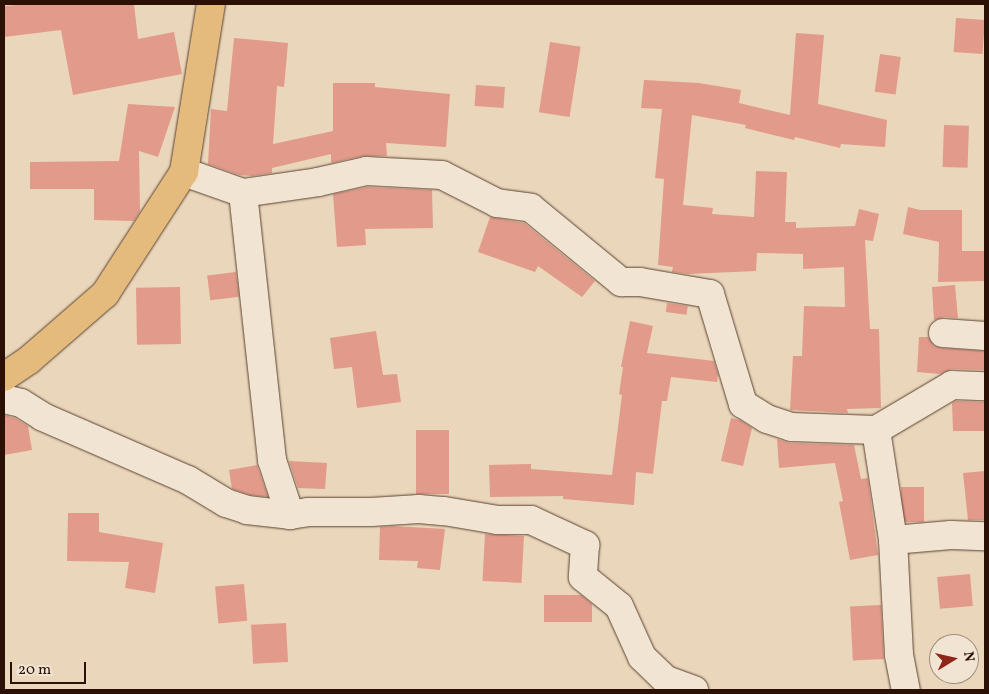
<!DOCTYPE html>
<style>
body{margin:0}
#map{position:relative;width:989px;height:694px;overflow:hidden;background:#ead6ba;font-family:Vollkorn,serif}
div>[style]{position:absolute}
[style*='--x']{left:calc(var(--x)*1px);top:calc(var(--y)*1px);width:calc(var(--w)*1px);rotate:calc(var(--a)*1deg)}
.building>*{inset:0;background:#e29a8a;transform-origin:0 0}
.roads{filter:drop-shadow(0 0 1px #5b4232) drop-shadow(0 0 1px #5b4232)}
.minor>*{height:28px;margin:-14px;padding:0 14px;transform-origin:14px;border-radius:14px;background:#f1e4d2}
.major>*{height:28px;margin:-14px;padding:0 14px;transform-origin:14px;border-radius:14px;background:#e5bb7d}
span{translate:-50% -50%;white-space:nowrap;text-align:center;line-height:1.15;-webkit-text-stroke:4.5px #f1e4d2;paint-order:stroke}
.frame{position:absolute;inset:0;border:5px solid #2b1005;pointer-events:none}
.north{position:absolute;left:929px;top:634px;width:50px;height:50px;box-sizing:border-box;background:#f1e4d2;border:1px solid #a28f80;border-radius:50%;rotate:81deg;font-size:14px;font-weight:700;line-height:20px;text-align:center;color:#2b1005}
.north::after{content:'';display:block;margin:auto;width:18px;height:22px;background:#8f2418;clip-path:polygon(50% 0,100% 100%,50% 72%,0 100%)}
.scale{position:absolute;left:10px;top:662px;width:76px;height:22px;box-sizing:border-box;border:2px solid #2b1005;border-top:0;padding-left:6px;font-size:15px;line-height:18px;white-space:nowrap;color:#2b1005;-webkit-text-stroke:4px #f1e4d2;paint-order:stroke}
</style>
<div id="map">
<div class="building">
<i style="clip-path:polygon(30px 4px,134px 4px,138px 39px,174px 32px,182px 74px,73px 95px,61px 30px,4px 37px,4px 6px)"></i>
<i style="left:956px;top:18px;width:29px;height:34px;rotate:4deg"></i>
<i style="clip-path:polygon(796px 33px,824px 35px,818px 104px,887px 120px,885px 147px,841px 144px,840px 148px,795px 137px,794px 140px,745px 128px,746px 125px,692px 115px,683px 205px,713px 208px,712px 214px,754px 217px,756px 171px,787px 172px,785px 222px,796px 222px,796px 228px,855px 226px,859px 209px,879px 214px,873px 241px,865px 240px,870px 329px,879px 329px,881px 408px,847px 409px,848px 413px,790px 410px,793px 356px,802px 356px,804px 306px,845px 307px,844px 267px,803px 269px,803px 254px,757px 253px,756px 271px,688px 274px,672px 272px,673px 267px,658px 265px,664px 179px,655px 178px,662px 109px,641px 108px,644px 80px,699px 83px,741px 90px,739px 103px,790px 115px)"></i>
<i style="clip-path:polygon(234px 38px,288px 43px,284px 87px,277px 86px,273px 144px,333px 131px,333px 83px,375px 83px,375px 87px,450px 94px,446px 147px,386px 143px,387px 156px,363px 156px,331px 163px,331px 154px,272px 168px,272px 173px,252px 176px,239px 175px,208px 164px,211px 109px,227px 111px)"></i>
<i style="left:550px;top:42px;width:31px;height:71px;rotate:9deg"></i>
<i style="left:880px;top:54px;width:21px;height:38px;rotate:8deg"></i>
<i style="left:476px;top:85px;width:29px;height:21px;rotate:4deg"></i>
<i style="clip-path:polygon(128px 104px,175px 107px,158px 157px,139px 151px,140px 211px,134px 221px,94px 220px,94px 189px,30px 189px,30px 162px,119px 161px)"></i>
<i style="left:944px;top:125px;width:25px;height:42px;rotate:2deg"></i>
<i style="clip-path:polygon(367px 187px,432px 190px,433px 228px,365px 229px,366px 245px,337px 247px,333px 194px)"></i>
<i style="clip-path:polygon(908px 207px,920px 210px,962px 210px,962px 251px,985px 251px,985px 281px,938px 282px,939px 242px,903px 234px)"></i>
<i style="clip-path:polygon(490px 217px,524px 223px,595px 281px,582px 297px,538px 266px,535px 272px,478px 252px)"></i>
<i style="left:236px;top:272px;width:25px;height:29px;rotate:83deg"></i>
<i style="clip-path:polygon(955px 285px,958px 318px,944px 317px,934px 320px,932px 287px)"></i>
<i style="left:180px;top:287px;width:57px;height:44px;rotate:89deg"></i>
<i style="left:667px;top:303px;width:21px;height:9px;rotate:8deg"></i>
<i style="clip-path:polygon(630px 321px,653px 326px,647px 353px,714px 361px,718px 374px,717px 382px,671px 377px,667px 401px,662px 401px,653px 474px,636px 472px,634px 505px,563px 499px,563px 496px,490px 497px,489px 465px,531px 464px,531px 469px,612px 475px,622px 395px,619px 394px,623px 367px,621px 367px)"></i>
<i style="clip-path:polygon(376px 331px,383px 375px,397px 374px,401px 402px,357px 408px,352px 367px,334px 369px,330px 338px)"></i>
<i style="clip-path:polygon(919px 337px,928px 337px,934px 346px,941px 348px,985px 351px,985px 370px,952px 369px,940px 374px,917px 372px)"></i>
<i style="clip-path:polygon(956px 401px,985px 402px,985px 431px,953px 431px,952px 403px)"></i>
<i style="clip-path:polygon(4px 415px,15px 418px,28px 426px,32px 450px,4px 455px)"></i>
<i style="clip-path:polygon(731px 418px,740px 420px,752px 428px,743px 466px,721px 461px)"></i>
<i style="left:416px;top:430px;width:33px;height:64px"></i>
<i style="clip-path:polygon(777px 439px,790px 443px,854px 445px,861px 479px,868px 478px,878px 555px,850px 560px,839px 502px,843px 501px,835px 463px,779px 468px)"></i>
<i style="clip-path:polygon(289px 461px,327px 463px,325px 489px,298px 488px)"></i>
<i style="clip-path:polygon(257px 465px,268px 497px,250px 495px,232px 489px,229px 470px)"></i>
<i style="clip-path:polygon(985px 471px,985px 520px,968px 520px,963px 473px)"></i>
<i style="left:901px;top:487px;width:23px;height:35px"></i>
<i style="clip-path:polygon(68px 513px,99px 513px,99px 532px,163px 543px,155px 593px,125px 588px,129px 562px,67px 561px)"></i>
<i style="clip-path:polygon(392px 526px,445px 529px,440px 570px,417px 568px,418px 561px,379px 560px,380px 527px)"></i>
<i style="left:485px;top:534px;width:39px;height:47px;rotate:3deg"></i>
<i style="left:970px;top:574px;width:32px;height:33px;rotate:85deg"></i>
<i style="left:244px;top:584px;width:37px;height:29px;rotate:85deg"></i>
<i style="clip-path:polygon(544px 595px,581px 595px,592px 604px,592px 622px,544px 622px)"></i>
<i style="left:881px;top:605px;width:54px;height:31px;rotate:87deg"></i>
<i style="left:286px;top:623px;width:39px;height:35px;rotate:87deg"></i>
</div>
<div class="roads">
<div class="minor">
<i style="--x:184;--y:172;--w:63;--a:19.6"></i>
<i style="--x:243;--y:193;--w:76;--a:-8.3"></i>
<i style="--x:318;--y:182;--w:49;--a:-12.9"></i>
<i style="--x:366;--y:171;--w:76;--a:3"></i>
<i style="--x:442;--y:175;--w:62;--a:27"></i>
<i style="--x:497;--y:203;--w:34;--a:8"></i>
<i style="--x:531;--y:208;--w:117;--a:39.4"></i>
<i style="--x:621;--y:282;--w:19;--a:0"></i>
<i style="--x:640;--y:282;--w:71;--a:9.7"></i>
<i style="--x:710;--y:294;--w:115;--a:73.3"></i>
<i style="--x:743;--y:404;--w:28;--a:32"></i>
<i style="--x:767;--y:419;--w:25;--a:18"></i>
<i style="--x:791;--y:427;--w:85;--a:2"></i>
<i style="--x:876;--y:430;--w:111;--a:81.2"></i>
<i style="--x:893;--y:540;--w:115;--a:87"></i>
<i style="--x:899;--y:655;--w:36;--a:79"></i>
<i style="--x:243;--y:193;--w:269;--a:83.8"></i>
<i style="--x:272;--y:460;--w:58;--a:71.9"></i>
<i style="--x:943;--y:333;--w:42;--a:4.1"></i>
<i style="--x:4;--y:399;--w:17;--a:13"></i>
<i style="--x:21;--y:403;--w:26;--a:32"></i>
<i style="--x:43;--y:417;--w:158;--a:23.5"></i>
<i style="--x:188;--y:480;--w:44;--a:31.2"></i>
<i style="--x:226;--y:503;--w:22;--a:18"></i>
<i style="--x:247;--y:510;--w:43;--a:6.6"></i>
<i style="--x:290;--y:515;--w:18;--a:-9"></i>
<i style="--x:308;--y:512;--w:63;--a:0"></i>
<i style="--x:371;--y:512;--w:48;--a:-3.6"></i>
<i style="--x:419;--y:509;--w:25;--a:5"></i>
<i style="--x:444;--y:511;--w:54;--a:9.6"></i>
<i style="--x:497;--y:520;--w:34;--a:0"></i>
<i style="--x:531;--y:520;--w:60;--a:24.8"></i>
<i style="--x:585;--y:545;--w:32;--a:94"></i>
<i style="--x:583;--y:577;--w:46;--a:38.9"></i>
<i style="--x:619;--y:606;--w:56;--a:65.7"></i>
<i style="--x:642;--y:657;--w:33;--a:44"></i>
<i style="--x:666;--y:680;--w:30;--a:20"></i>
<i style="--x:876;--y:430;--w:88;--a:-30.6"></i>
<i style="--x:952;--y:385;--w:33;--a:2"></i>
<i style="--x:893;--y:540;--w:58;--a:-4.9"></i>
<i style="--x:951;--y:535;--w:34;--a:2"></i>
</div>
<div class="major">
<i style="--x:4;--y:377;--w:30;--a:-34"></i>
<i style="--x:29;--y:360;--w:101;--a:-41"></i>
<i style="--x:105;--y:294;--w:145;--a:-57.1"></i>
<i style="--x:184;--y:172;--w:170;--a:-80.9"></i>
</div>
</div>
<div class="frame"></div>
<div class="north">N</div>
<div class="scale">20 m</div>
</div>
